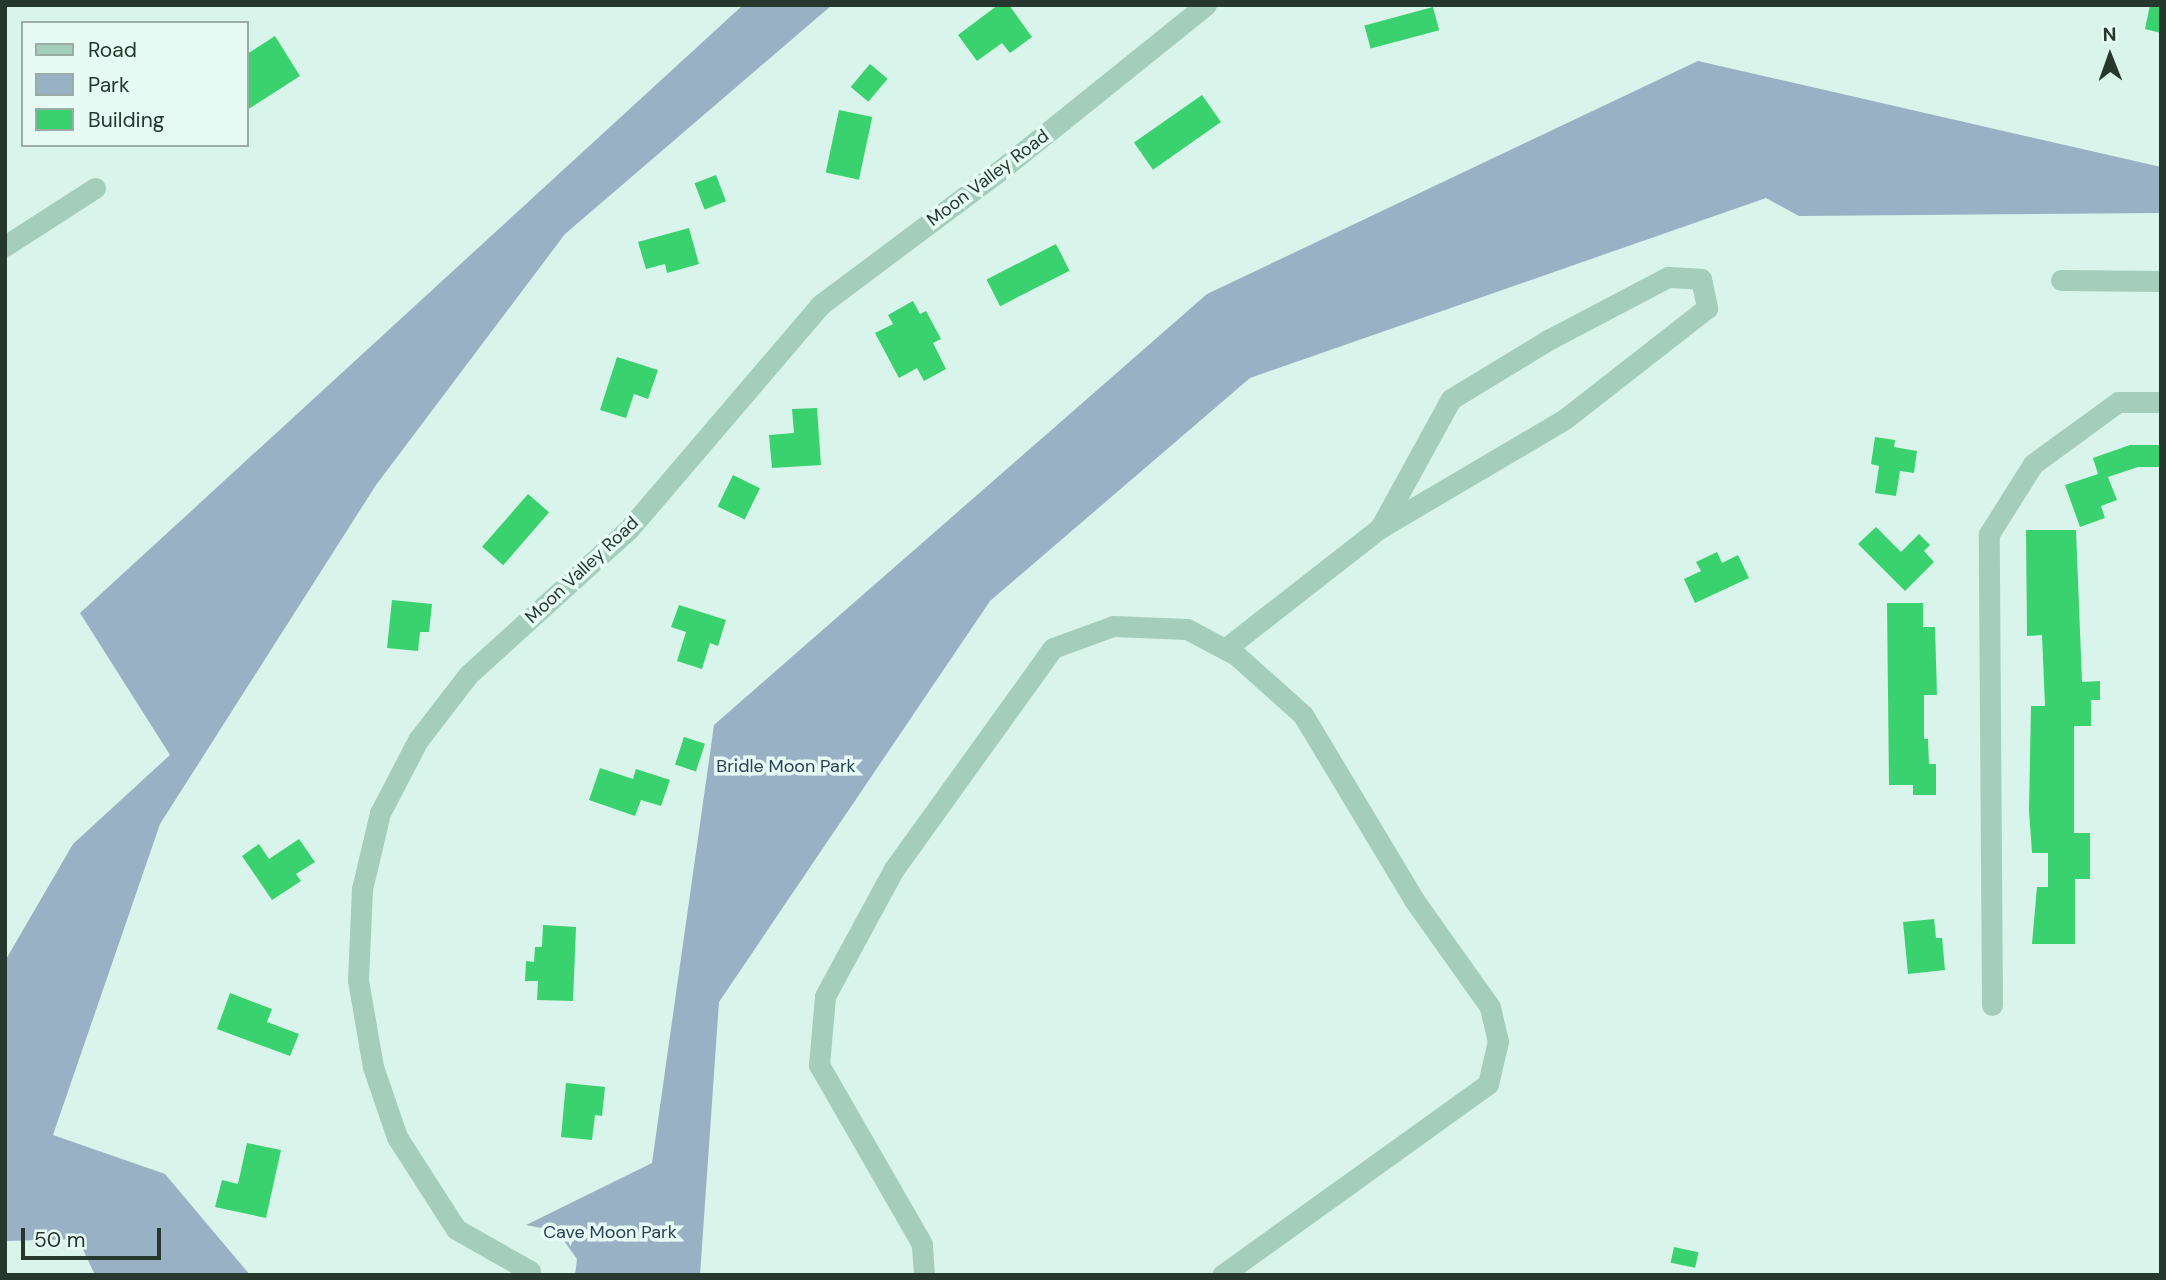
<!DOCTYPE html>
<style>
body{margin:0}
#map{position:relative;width:2166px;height:1280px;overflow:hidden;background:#d9f4ea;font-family:"DM Sans",sans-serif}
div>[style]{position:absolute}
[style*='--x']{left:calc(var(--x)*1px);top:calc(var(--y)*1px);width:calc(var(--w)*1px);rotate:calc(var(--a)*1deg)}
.green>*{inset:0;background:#98b1c4}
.building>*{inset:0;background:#3ad26e;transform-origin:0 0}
.minor>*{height:21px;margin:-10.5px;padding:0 10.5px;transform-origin:10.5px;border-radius:10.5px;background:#a4cdbb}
span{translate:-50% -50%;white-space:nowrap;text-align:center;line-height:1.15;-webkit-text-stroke:7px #e6fbf4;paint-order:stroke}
.street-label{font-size:18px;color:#26382e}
.park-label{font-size:18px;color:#284158}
.frame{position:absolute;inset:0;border:7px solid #26382e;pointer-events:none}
.legend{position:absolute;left:21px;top:21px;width:228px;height:126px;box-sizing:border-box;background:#e6fbf4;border:2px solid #99ada5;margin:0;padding:9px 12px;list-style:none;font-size:21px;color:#26382e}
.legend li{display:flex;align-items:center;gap:14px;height:35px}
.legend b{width:35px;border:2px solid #99ada5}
.north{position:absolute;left:2075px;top:21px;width:70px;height:70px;-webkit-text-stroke:5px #e6fbf4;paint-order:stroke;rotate:359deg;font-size:19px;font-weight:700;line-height:28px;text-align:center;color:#26382e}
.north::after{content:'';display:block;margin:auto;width:24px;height:32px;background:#26382e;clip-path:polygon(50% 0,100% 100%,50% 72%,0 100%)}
.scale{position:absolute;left:21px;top:1228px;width:140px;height:32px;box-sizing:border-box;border:4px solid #26382e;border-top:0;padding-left:9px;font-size:21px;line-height:24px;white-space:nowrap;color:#26382e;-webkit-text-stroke:5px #e6fbf4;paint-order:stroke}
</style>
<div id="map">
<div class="green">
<i style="clip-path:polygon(743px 5px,832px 5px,565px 234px,376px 485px,160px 824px,53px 1135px,165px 1174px,250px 1275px,95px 1275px,78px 1239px,5px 1241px,5px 961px,73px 844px,170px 755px,80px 613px)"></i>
<i style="clip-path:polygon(1698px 61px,2161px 167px,2161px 213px,1799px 216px,1766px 198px,1250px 378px,990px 601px,719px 1002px,700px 1275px,575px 1275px,577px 1259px,557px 1231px,526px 1225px,652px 1163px,714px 725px,1207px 294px)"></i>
</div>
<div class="building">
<i style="clip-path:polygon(998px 5px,1009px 5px,1032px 37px,1010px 53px,1002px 43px,977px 61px,958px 35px)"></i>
<i style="clip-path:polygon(2150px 5px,2161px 5px,2161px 33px,2145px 29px)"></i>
<i style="left:1433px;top:7px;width:24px;height:71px;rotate:75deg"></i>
<i style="clip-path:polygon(275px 36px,300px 76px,247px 110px,247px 54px)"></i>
<i style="left:870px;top:64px;width:23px;height:30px;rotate:40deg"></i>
<i style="left:1202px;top:95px;width:33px;height:83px;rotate:55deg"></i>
<i style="left:839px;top:110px;width:34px;height:64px;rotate:12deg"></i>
<i style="left:716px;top:175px;width:28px;height:23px;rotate:69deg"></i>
<i style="clip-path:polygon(689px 228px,699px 264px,667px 273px,665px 264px,646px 269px,638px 242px)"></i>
<i style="left:1056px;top:244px;width:30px;height:78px;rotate:63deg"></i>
<i style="clip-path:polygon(913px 301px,920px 314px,926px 311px,941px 339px,933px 343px,946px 369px,924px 381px,917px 368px,899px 378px,875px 333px,893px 324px,888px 315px)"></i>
<i style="clip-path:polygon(617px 357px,658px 370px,648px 399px,634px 394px,626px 418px,600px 410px)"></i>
<i style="clip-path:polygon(817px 408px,821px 465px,772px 468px,769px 435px,794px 433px,792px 409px)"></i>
<i style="clip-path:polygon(1875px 437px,1895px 440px,1894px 447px,1917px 451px,1914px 473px,1900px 471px,1896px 496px,1875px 493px,1879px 466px,1871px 464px)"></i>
<i style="clip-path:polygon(2130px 445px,2161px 445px,2161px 467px,2138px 467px,2108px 477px,2117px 500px,2101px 506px,2105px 518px,2080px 527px,2065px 485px,2098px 474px,2093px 458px)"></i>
<i style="left:733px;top:475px;width:30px;height:35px;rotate:26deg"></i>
<i style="left:528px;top:494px;width:28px;height:70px;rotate:41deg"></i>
<i style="clip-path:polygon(1876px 527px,1901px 552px,1919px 534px,1930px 545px,1924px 551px,1934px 562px,1905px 591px,1858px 544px)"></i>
<i style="clip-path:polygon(2026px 530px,2076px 530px,2082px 682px,2100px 681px,2100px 700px,2091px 700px,2091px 726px,2074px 726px,2074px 833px,2090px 833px,2090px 879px,2075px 879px,2075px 944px,2032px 944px,2037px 887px,2048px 887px,2048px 853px,2032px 853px,2029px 810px,2031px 706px,2045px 706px,2042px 635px,2027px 636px)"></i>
<i style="clip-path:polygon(1717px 552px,1722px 563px,1738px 555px,1749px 578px,1695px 603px,1684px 579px,1701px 571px,1696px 562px)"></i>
<i style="clip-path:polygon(392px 600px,432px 604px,429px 632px,420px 632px,418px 651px,387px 648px)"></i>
<i style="clip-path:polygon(1887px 603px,1923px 603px,1923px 627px,1935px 627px,1937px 695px,1924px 695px,1924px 739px,1928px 739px,1929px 764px,1936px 764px,1936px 795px,1913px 795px,1913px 785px,1889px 785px)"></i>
<i style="clip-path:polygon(679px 605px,726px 620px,718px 646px,710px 643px,702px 669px,677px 661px,686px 632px,671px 627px)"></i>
<i style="left:684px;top:737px;width:22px;height:29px;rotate:18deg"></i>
<i style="clip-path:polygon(600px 768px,633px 779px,636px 769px,670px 780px,661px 806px,641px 800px,635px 816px,589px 800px)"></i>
<i style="clip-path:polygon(299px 839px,315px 862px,296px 874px,301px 881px,272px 900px,242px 856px,259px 844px,269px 859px)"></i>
<i style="clip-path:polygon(1934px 919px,1936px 938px,1942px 938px,1945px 970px,1908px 974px,1903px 922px)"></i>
<i style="clip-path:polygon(543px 925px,576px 927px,573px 1001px,537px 1000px,538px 981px,525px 981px,526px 961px,534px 962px,535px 947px,542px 947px)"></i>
<i style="clip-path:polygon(230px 993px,272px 1009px,267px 1022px,299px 1034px,290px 1056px,217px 1029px)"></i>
<i style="clip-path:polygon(566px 1083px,605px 1087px,602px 1116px,595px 1115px,592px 1140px,561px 1137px)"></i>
<i style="clip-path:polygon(247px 1143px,281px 1150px,266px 1218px,215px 1207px,222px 1180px,238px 1184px)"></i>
<i style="left:1674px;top:1247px;width:25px;height:16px;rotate:12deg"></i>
</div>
<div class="minor">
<i style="--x:5;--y:246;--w:107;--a:-32.8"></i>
<i style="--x:2061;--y:280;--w:100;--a:0.6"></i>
<i style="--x:1225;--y:649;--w:197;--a:-38"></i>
<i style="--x:1380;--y:528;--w:147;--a:-61.2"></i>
<i style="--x:1451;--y:399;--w:114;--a:-31.3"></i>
<i style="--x:1548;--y:340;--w:136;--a:-27.7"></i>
<i style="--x:1668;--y:277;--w:33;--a:3"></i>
<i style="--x:1701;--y:279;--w:30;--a:78"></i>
<i style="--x:1707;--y:308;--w:180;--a:142"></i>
<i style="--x:1565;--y:419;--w:215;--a:149.5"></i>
<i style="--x:1992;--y:1005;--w:471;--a:-90.4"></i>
<i style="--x:1989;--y:534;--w:83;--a:-57.8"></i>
<i style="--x:2033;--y:464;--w:105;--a:-36.1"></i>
<i style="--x:2118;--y:402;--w:43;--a:0"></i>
<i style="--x:530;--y:1271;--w:85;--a:-150.4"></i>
<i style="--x:456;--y:1229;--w:109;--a:-122.7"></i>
<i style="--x:397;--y:1137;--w:74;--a:-108.9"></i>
<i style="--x:373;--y:1067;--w:88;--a:-99.8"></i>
<i style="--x:358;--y:980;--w:91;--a:-87.5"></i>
<i style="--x:362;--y:889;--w:78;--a:-76.7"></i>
<i style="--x:380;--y:813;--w:82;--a:-62.5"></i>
<i style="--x:418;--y:740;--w:82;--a:-52.4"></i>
<i style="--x:468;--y:675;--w:217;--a:-42.2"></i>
<i style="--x:629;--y:529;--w:294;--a:-49.5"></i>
<i style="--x:820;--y:305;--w:222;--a:-36.8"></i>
<i style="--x:998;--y:172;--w:267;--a:-38.8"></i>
<i style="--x:924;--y:1275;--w:31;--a:-94"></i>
<i style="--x:922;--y:1244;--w:207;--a:-119.9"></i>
<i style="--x:819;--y:1065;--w:69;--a:-85"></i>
<i style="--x:825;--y:996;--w:145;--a:-61.5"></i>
<i style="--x:894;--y:869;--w:272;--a:-54.3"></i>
<i style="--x:1053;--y:648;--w:64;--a:-20.1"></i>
<i style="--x:1113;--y:626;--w:74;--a:2.3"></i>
<i style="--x:1187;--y:629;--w:55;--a:28"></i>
<i style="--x:1236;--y:655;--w:90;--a:41.8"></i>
<i style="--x:1303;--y:715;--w:216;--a:59"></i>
<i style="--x:1414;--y:900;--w:131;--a:54.6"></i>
<i style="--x:1490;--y:1007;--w:35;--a:77"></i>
<i style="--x:1498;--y:1041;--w:44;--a:103.1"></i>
<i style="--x:1488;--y:1084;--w:327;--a:144.3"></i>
</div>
<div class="street-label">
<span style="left:988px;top:178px;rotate:-37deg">Moon Valley Road</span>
<span style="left:582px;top:570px;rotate:-43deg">Moon Valley Road</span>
</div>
<div class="park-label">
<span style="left:786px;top:766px">Bridle Moon Park</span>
<span style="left:610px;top:1232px">Cave Moon Park</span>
</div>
<div class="frame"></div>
<ul class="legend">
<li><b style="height:9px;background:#a4cdbb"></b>Road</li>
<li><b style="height:19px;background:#98b1c4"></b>Park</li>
<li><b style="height:19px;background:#3ad26e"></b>Building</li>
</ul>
<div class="north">N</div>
<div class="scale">50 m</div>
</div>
